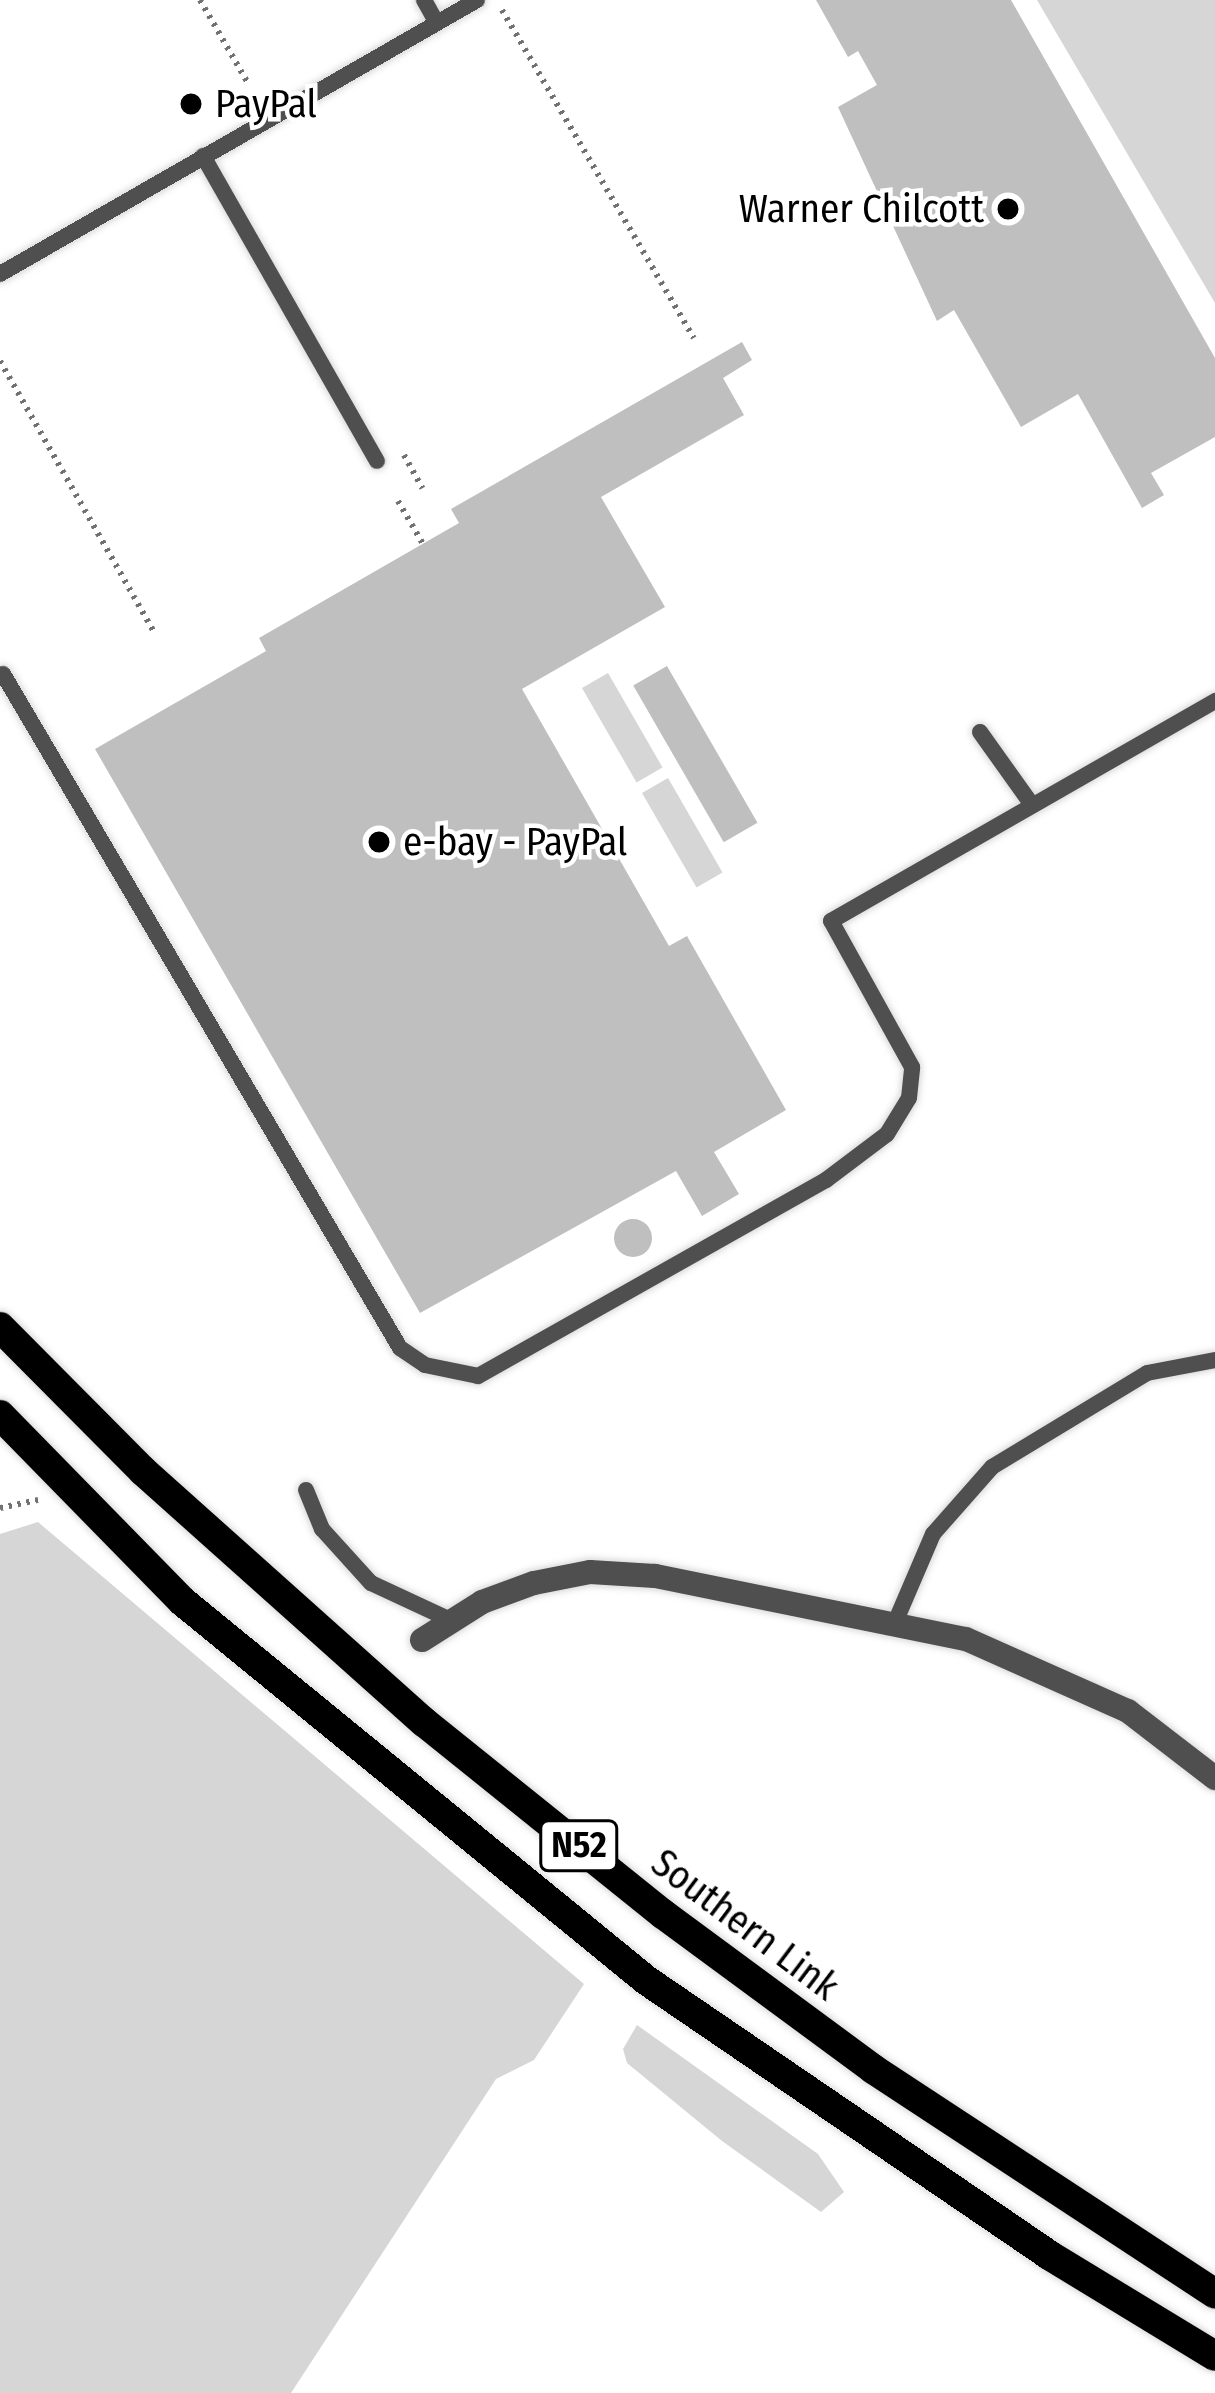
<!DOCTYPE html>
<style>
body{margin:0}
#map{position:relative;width:1215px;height:2393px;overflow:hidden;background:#fff;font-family:"Fira Sans Condensed",sans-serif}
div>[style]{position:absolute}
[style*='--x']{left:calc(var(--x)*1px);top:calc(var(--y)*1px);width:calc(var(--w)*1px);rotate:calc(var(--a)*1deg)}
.green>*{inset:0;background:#d6d6d6;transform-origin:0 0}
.building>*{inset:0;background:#bfbfbf;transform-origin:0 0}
.round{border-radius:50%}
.path>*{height:6px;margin-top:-3px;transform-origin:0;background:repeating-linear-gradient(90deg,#717171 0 3px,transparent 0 9px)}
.roads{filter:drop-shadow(0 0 3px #dbdbdb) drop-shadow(0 0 3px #dbdbdb)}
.service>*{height:16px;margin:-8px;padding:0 8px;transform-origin:8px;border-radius:8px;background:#4f4f4f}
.minor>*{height:24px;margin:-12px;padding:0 12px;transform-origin:12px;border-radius:12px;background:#4f4f4f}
.primary>*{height:30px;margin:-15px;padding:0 15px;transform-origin:15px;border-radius:15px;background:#000}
.dots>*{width:33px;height:33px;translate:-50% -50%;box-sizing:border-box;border:6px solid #fff;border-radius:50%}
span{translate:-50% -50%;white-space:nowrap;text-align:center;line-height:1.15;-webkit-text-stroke:9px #fff;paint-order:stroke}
.shield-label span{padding:3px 9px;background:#fff;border:3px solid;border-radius:9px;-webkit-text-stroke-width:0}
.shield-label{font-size:36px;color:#000;font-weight:700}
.poi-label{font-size:39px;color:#000}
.left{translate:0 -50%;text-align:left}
.right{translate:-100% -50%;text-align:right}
.street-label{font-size:39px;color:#000}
</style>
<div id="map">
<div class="green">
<i style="clip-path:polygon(1037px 0,1215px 0,1215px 303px)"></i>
<i style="left:608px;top:673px;width:109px;height:30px;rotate:60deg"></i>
<i style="left:668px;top:778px;width:109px;height:30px;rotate:60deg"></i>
<i style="clip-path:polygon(38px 1522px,584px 1984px,534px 2060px,496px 2079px,291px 2393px,0 2393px,0 1534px)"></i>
<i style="clip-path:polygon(637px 2025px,818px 2154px,844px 2192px,821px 2212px,722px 2141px,627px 2063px,623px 2049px)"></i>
</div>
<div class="building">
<i style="clip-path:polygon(816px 0,1011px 0,1215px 358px,1215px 437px,1151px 473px,1164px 495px,1142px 508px,1078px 394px,1021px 427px,954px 310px,937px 321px,838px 107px,877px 85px,858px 51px,848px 57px)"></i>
<i style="clip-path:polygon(742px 342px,752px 360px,723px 378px,744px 415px,601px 497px,665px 607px,522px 689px,669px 946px,687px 936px,786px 1110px,714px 1152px,739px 1194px,702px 1216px,676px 1171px,420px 1313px,95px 749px,266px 651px,259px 638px,459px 523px,451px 509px)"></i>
<i style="left:667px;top:666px;width:181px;height:39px;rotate:60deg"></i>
<i class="round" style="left:614px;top:1219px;width:38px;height:38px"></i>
</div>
<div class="path">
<i style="--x:200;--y:0;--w:96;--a:60"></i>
<i style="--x:502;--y:10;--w:380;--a:59.7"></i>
<i style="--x:0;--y:361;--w:314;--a:60.4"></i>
<i style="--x:404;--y:455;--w:38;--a:61"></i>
<i style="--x:398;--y:501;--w:50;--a:59.8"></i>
<i style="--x:0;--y:1508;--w:39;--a:-12"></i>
</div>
<div class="roads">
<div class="service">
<i style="--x:424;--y:0;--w:26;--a:61"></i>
<i style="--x:203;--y:156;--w:351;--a:60.3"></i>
<i style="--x:0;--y:274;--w:550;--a:-29.87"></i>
<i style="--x:3;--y:674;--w:782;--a:59.5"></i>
<i style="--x:400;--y:1348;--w:30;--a:34"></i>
<i style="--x:425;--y:1365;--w:54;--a:11.7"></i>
<i style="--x:478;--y:1376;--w:399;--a:-29.4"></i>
<i style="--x:826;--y:1180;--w:76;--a:-37"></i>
<i style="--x:887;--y:1134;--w:42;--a:-58.6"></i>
<i style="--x:909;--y:1098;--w:31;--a:-84"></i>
<i style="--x:912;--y:1067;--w:167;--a:-119"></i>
<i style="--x:831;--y:921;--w:443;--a:-29.8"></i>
<i style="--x:980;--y:732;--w:90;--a:54.5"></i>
<i style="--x:306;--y:1490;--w:42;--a:67.7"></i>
<i style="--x:322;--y:1529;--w:73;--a:47.8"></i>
<i style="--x:371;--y:1583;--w:90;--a:24.9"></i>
<i style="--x:894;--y:1625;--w:99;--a:-66.8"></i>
<i style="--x:933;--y:1534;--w:89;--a:-48.6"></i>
<i style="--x:992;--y:1467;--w:181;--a:-31.2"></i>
<i style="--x:1147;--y:1373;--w:69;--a:-10.8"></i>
</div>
<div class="minor">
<i style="--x:422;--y:1640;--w:71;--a:-32.3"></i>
<i style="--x:482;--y:1602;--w:55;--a:-20.1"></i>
<i style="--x:534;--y:1583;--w:57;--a:-11.1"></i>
<i style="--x:590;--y:1572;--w:65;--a:3.5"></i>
<i style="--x:655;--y:1576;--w:317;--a:11.5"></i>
<i style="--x:966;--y:1639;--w:177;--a:24"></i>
<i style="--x:1128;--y:1711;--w:110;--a:37.6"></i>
</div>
<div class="primary">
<i style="--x:0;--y:1327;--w:203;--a:45.2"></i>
<i style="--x:143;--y:1471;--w:377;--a:41.8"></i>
<i style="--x:424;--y:1722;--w:307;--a:38.8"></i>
<i style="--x:663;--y:1914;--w:261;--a:36.4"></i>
<i style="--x:873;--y:2069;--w:409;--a:33.3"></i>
<i style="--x:0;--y:1415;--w:260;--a:45.6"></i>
<i style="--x:182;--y:1601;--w:599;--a:39.24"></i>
<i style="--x:646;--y:1980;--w:488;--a:34.3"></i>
<i style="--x:1049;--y:2255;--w:194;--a:31.3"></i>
</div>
</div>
<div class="dots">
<i style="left:191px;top:104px;background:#000"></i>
<i style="left:1008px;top:209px;background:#000"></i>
<i style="left:379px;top:842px;background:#000"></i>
</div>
<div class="shield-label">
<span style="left:579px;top:1846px">N52</span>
</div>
<div class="poi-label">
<span class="left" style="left:215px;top:104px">PayPal</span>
<span class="right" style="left:984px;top:209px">Warner Chilcott</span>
<span class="left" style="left:403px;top:842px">e-bay - PayPal</span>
</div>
<div class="street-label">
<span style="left:745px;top:1925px;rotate:37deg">Southern Link</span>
</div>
</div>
